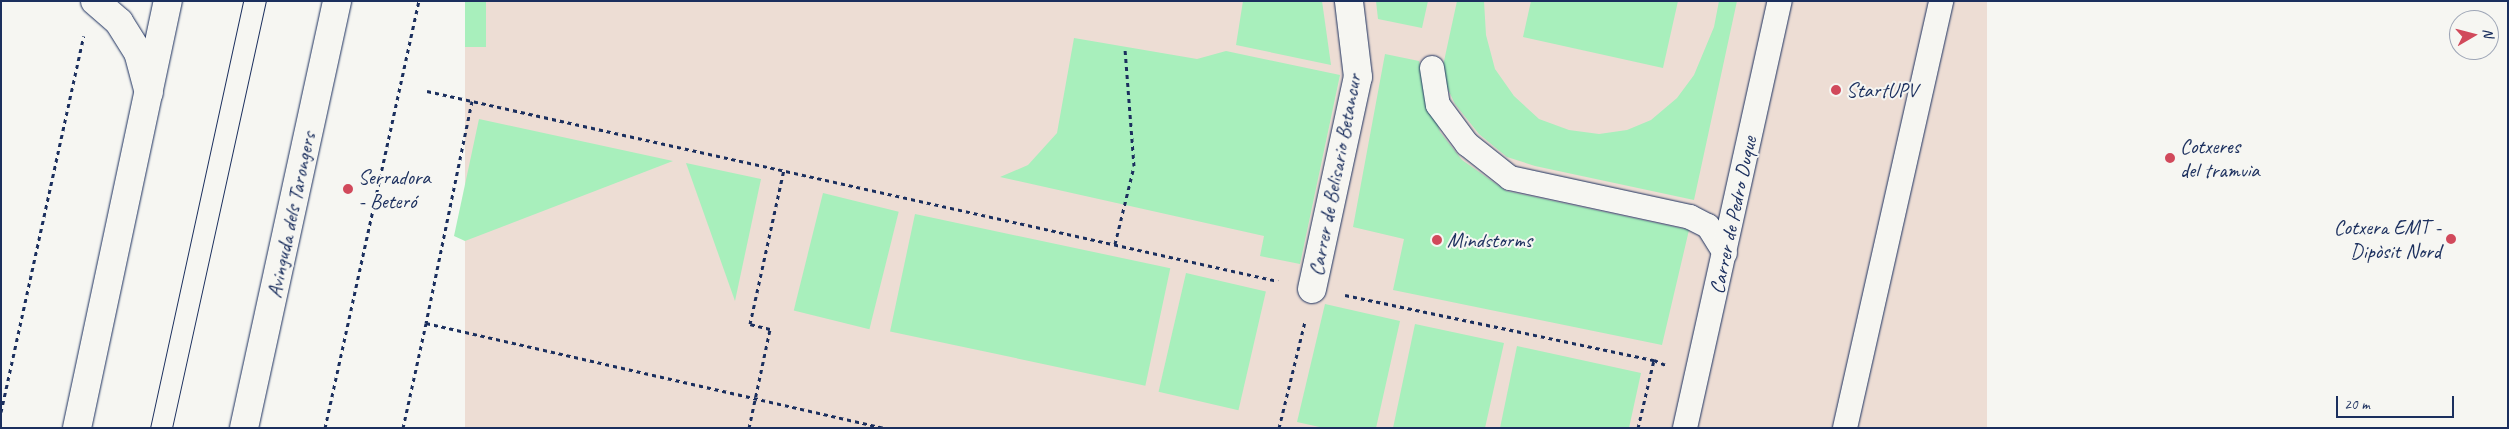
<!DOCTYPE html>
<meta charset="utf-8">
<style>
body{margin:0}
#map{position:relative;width:2509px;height:429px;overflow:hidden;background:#f6f6f2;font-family:Caveat,sans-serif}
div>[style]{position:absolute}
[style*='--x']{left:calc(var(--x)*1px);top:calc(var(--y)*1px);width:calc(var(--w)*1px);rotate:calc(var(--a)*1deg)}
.built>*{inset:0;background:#edddd4;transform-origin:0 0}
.green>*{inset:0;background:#a8efbc;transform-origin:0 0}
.path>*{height:3px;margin-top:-1.5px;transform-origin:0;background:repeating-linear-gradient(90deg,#1b2f5e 0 4px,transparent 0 8px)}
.roads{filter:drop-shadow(0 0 1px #1b2f5e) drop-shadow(0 0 1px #1b2f5e)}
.service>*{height:24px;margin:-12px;padding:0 12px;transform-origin:12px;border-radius:12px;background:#f6f6f2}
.pedestrian>*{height:28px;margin:-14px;padding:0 14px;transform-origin:14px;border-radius:14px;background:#f6f6f2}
.minor>*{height:28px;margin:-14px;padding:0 14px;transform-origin:14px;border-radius:14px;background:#f6f6f2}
.primary>*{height:28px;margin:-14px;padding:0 14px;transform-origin:14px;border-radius:14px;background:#f6f6f2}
.tram>*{height:1px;margin:-0.5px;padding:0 0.5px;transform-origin:0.5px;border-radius:0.5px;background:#1b2f5e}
.dots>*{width:14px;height:14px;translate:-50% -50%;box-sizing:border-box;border:2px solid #f6f6f2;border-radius:50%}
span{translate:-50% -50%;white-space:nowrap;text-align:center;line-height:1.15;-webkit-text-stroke:4px #f6f6f2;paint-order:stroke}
.poi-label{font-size:21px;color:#1b2f5e}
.left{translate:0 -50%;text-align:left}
.right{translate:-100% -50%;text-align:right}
.street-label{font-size:21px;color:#1b2f5e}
.frame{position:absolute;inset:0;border:2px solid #1b2f5e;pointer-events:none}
.north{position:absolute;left:2449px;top:10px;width:50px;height:50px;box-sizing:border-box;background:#f6f6f2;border:1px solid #9ea6b7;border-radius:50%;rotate:82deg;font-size:14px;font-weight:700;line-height:20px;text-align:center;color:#1b2f5e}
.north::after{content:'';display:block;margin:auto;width:18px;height:22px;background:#d1495b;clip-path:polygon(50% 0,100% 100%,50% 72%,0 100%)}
.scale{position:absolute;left:2336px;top:396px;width:118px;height:22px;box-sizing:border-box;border:2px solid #1b2f5e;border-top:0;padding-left:6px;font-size:15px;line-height:18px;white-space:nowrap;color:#1b2f5e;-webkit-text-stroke:4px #f6f6f2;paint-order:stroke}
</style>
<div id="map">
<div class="built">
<i style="left:465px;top:1px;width:1522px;height:437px"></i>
</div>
<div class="green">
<i style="left:465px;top:1px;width:21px;height:46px"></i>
<i style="clip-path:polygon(1243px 1px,1322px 1px,1331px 65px,1236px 45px)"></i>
<i style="clip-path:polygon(1376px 1px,1428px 1px,1422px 28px,1378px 19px)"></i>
<i style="clip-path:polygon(1457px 1px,1484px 1px,1486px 35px,1495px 69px,1514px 96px,1539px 119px,1569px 130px,1599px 134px,1627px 130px,1651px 120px,1677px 98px,1694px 75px,1714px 27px,1719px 1px,1737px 1px,1694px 200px,1535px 166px,1507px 157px,1479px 134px,1455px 104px,1441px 75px)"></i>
<i style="clip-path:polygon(1531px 1px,1678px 1px,1663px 68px,1523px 37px)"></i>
<i style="clip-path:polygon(1074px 38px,1197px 59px,1226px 51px,1340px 75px,1300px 264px,1260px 256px,1264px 236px,1000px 177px,1028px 165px,1057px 133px)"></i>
<i style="clip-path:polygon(1385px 54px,1419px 61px,1440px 132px,1462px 160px,1506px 191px,1689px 230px,1662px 345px,1393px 290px,1404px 239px,1353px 227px)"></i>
<i style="clip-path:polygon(479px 119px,673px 161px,465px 241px,454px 236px)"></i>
<i style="clip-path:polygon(686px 163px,761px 179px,735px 301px)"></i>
<i style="left:823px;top:193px;width:78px;height:121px;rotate:14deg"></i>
<i style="left:915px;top:214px;width:261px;height:120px;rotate:12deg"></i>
<i style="left:1186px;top:273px;width:82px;height:122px;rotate:13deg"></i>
<i style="clip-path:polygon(1325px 304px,1400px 321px,1376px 428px,1324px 428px,1297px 422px)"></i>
<i style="clip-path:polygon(1415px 324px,1504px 343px,1485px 428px,1393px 428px)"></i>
<i style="clip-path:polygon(1517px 346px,1641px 373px,1629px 428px,1500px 428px)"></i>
</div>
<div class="path">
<i style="--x:427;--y:91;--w:872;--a:12.59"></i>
<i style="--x:472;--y:101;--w:227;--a:101.7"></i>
<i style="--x:426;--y:323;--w:469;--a:12.9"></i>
<i style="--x:1115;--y:244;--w:80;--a:-76.3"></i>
<i style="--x:1134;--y:166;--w:118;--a:-94.4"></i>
<i style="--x:1345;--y:295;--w:316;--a:11.9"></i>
<i style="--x:1654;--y:360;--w:13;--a:23"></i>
<i style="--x:1;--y:412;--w:385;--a:-77.6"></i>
<i style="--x:325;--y:428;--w:437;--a:-77.6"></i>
<i style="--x:403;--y:428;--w:107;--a:-77.6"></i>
<i style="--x:749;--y:428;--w:101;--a:-78"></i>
<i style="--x:770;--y:329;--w:21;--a:-166"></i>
<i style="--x:750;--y:324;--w:158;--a:-77.6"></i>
<i style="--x:1279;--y:428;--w:110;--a:-76.3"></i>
<i style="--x:1638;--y:428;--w:70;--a:-76.8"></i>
</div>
<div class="roads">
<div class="service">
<i style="--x:1432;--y:68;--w:37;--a:81"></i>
<i style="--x:1438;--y:105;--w:49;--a:53.4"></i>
<i style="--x:1467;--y:144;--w:55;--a:38.3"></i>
<i style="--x:1510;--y:178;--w:184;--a:12.2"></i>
<i style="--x:1690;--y:217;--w:20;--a:27"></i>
<i style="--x:1708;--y:226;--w:32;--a:58"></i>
<i style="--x:1685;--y:428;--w:437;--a:-77.5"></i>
<i style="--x:1845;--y:428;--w:438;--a:-77.3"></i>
</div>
<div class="pedestrian">
<i style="--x:1312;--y:289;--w:217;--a:-77.8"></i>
<i style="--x:1358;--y:77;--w:77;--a:-96.8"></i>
</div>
<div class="minor">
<i style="--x:95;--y:1;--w:32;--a:41"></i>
<i style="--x:119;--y:22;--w:36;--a:58"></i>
<i style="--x:138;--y:52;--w:42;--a:75"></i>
</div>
<div class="primary">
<i style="--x:77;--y:428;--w:437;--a:-78"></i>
<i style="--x:244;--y:428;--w:437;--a:-77.7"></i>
</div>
</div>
<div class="tram">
<i style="--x:150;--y:428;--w:437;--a:-77.7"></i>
<i style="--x:172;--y:428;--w:437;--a:-77.6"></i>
</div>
<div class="dots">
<i style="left:1836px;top:90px;background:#d1495b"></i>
<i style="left:2170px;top:158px;background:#d1495b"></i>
<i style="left:348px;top:189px;background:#d1495b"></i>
<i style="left:2451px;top:239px;background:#d1495b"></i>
<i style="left:1437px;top:240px;background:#d1495b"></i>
</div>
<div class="poi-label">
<span class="left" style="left:1846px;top:90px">StartUPV</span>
<span class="left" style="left:2180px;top:158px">Cotxeres<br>del tramvia</span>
<span class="left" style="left:358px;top:189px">Serradora<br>- Beteró</span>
<span class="right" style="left:2441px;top:239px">Cotxera EMT -<br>Dipòsit Nord</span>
<span class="left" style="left:1447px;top:240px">Mindstorms</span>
</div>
<div class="street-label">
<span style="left:1335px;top:175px;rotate:-79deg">Carrer de Belisario Betancur</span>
<span style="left:291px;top:215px;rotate:-78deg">Avinguda dels Tarongers</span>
<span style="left:1733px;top:215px;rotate:-78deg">Carrer de Pedro Duque</span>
</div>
<div class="frame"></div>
<div class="north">N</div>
<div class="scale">20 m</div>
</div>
